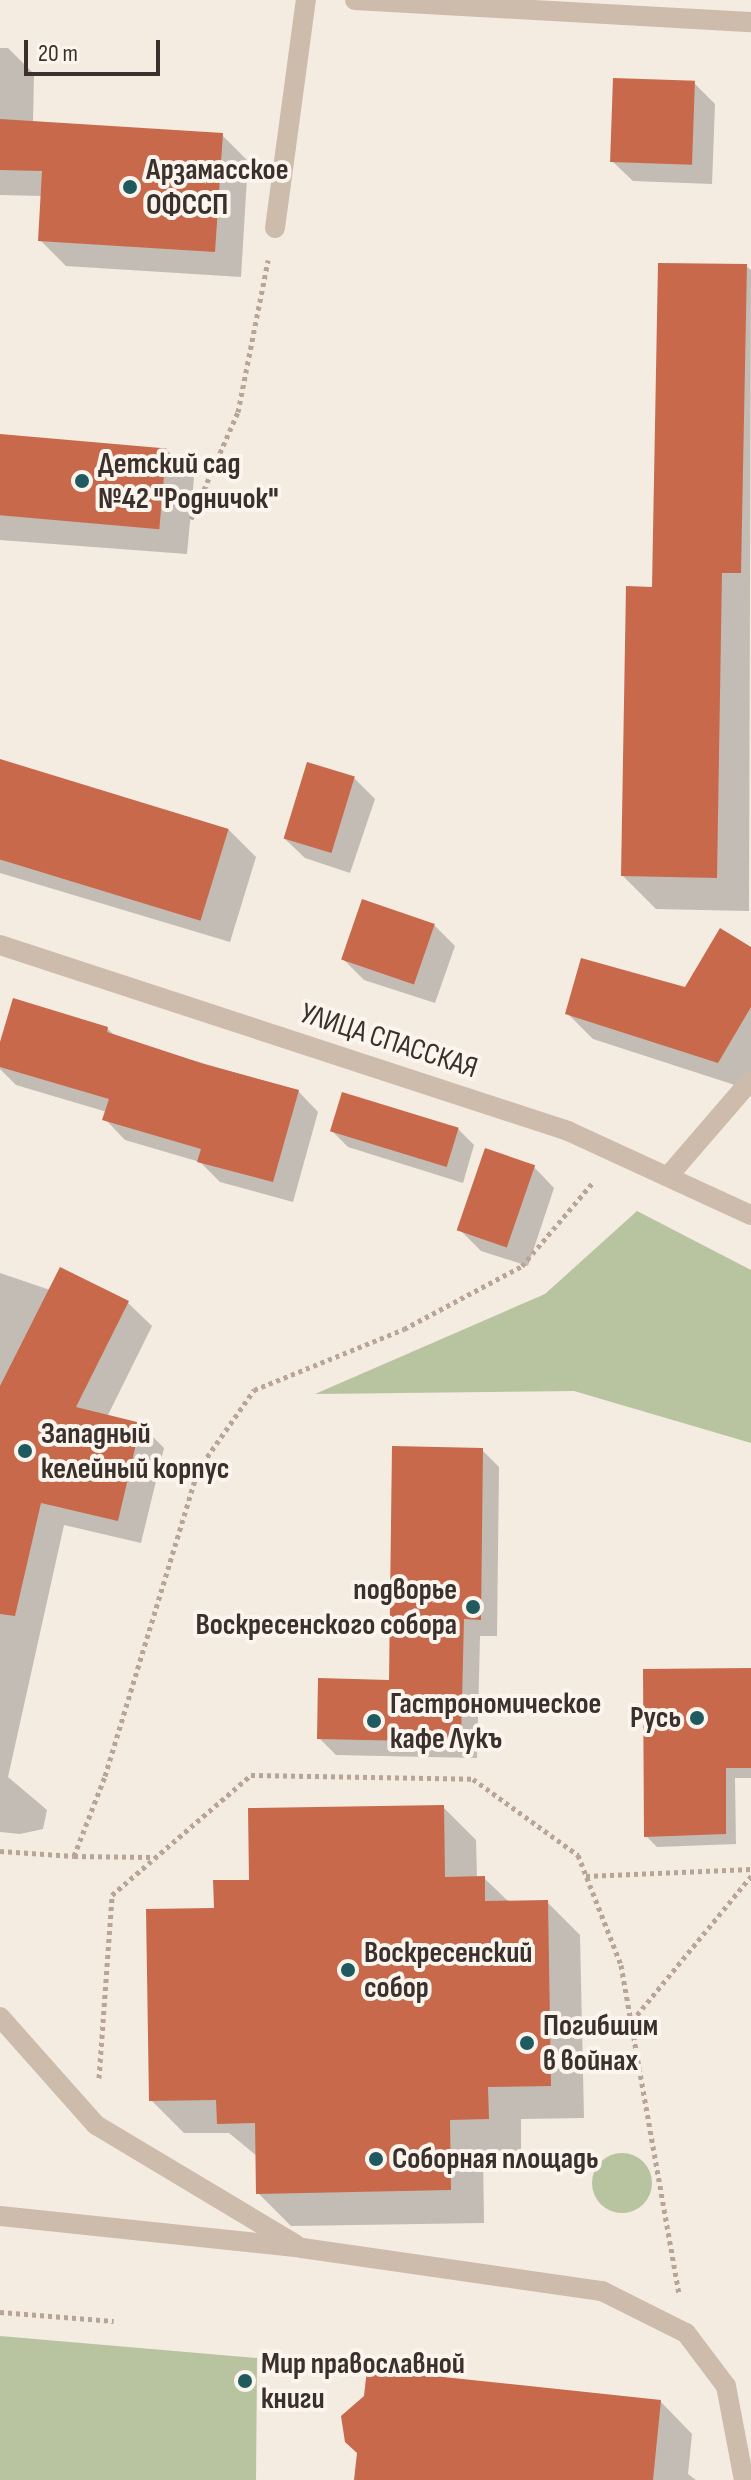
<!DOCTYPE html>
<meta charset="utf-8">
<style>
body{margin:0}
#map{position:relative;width:751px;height:2480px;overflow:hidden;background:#f4ebe1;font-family:"Sofia Sans Condensed",sans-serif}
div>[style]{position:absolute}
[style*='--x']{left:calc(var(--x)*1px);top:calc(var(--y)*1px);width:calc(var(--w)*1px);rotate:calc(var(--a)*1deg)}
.green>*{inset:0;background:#b8c4a0}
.round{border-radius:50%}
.shadow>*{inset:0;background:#0003}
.building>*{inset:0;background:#c8694b;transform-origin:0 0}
.path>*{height:5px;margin-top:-2.5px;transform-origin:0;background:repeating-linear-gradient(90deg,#b9a596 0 4px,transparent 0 8px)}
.minor>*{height:20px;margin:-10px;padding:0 10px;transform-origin:10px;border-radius:10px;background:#cdbbac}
.dots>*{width:22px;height:22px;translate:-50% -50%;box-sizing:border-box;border:4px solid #fbf5ee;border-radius:50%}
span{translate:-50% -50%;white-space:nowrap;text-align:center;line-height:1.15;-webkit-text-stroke:8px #fbf5ee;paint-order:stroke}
.poi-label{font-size:30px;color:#3b302b;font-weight:700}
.left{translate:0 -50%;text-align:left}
.right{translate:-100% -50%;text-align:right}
.street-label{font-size:30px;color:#3b302b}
.scale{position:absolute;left:24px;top:40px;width:136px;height:36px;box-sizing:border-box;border:4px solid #3b302b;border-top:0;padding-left:10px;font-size:24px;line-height:28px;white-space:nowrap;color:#3b302b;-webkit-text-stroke:6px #fbf5ee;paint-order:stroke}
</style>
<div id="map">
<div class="green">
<i style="clip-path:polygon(637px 1211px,751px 1270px,751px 1443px,574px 1391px,315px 1394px,545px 1294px)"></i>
<i class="round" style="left:592px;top:2153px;width:60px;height:60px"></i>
<i style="clip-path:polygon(0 2336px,257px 2358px,256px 2480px,0 2480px)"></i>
</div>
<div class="shadow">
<i style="clip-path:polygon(0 48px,8px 48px,34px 74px,33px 123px,222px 135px,248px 161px,241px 277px,66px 266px,40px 240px,43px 196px,0 195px)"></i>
<i style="clip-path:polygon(694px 83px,715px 104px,712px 184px,633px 181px,612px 161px)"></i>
<i style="clip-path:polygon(746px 266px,751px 270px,749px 911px,656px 909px,623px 876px,654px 589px)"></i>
<i style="clip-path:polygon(0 436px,166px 449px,194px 478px,187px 554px,0 540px)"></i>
<i style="clip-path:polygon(0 761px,228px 829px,256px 857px,230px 942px,0 873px)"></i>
<i style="clip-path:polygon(354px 778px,375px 799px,350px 873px,305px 858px,284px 838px)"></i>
<i style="clip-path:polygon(434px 925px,455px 946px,435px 1003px,364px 980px,344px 960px)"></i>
<i style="clip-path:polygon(751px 949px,751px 1076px,744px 1088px,593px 1039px,567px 1013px,686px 990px)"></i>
<i style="clip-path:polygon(107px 1028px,117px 1038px,298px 1091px,318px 1112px,293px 1202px,220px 1182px,200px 1162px,125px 1140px,105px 1119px,107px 1112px,16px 1085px,0 1069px,0 1049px)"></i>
<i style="clip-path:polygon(458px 1129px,474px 1145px,463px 1183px,348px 1147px,331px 1130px)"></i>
<i style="clip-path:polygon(534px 1167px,554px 1188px,528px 1266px,481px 1251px,460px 1230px)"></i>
<i style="clip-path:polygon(0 1273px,50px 1290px,128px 1303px,152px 1326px,107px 1417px,140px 1424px,164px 1448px,141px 1543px,64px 1525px,8px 1777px,47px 1810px,43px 1829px,20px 1834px,0 1832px)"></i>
<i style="clip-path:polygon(482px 1450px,499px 1467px,497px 1636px,480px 1636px,477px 1758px,336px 1755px,319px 1738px,391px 1682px)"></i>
<i style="clip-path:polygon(751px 1670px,751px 1778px,735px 1778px,736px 1844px,657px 1847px,646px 1836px)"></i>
<i style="clip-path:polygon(443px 1807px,476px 1840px,477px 1878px,484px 1878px,509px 1902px,547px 1902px,580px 1935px,584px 2118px,521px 2119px,521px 2151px,483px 2153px,484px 2223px,291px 2226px,258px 2193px,257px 2156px,229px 2133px,184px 2133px,151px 2100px,216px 1909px,251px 1882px)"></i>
<i style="clip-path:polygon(661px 2402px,692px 2434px,688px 2474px,696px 2480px,356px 2480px)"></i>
</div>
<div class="building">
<i style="left:613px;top:78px;width:82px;height:84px;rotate:2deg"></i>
<i style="clip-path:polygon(0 119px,223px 133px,215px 252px,38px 241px,42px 171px,0 170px)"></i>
<i style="clip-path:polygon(658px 263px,747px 264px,741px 573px,722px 573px,717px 878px,621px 876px,626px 586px,652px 587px)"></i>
<i style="left:0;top:434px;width:167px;height:81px;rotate:5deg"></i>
<i style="left:0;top:759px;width:239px;height:96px;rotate:17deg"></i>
<i style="left:307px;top:762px;width:50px;height:80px;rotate:17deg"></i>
<i style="left:362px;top:899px;width:77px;height:64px;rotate:19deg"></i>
<i style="clip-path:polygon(720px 928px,751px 947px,751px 1007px,718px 1063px,565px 1014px,581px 958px,685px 987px)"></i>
<i style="clip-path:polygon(13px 998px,108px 1027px,107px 1032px,204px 1064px,299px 1090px,273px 1182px,197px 1162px,201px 1149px,102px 1120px,109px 1099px,0 1067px,0 1042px)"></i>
<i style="left:342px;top:1092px;width:122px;height:41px;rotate:17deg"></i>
<i style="left:485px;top:1148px;width:53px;height:87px;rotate:19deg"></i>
<i style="clip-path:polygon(60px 1267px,129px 1301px,76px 1407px,141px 1423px,118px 1521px,41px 1503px,15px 1616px,0 1614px,0 1386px)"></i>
<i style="clip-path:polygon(392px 1446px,483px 1448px,481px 1620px,464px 1619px,461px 1742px,317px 1739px,318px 1678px,389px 1680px)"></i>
<i style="clip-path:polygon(751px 1668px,751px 1768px,726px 1768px,726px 1834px,644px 1837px,643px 1669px)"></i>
<i style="clip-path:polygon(444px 1805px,445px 1877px,485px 1876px,485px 1901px,548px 1900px,551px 2086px,488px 2087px,489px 2119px,450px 2120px,451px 2190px,256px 2194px,255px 2123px,217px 2124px,216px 2100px,149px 2101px,146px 1909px,214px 1908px,213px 1880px,249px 1880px,248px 1808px)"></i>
<i style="clip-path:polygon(367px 2369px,661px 2400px,653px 2480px,354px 2480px,357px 2453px,345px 2442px,341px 2416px,364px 2396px)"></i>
</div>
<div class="path">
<i style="--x:191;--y:519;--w:117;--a:-66.3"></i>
<i style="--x:238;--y:412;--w:155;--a:-78.8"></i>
<i style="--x:0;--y:1851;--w:74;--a:3.9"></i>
<i style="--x:74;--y:1856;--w:86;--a:-68.8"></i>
<i style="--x:105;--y:1776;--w:320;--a:-73.1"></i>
<i style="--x:198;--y:1470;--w:98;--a:-55"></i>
<i style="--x:254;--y:1390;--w:162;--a:-22.1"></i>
<i style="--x:404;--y:1329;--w:134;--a:-28.1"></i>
<i style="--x:522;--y:1266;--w:111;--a:-49.7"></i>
<i style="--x:74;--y:1856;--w:79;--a:0.7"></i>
<i style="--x:586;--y:1876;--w:165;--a:-2.4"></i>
<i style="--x:632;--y:2021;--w:188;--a:-50.6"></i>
<i style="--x:99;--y:2078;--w:183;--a:-85.9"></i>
<i style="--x:112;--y:1895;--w:184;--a:-40.8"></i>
<i style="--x:251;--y:1775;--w:222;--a:1"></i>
<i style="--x:473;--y:1779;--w:130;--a:35.9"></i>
<i style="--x:578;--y:1855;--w:118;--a:68.6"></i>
<i style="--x:621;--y:1965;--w:333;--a:80"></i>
<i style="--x:0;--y:2312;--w:114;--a:4.5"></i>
</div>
<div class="minor">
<i style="--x:355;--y:0;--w:397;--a:3.2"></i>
<i style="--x:275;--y:228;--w:230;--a:-82.3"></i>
<i style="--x:0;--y:945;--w:598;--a:18.13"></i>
<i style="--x:568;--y:1131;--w:201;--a:24.7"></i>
<i style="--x:670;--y:1174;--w:124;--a:-49.2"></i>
<i style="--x:0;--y:2017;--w:144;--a:48.4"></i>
<i style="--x:96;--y:2125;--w:232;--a:30.9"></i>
<i style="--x:0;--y:2216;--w:304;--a:6"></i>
<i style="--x:302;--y:2248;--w:303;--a:8.2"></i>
<i style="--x:602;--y:2291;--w:94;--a:26.6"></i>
<i style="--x:686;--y:2333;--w:66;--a:53"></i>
<i style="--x:726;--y:2386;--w:96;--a:79.2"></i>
</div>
<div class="dots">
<i style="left:130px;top:187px;background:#1f5a5e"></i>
<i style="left:82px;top:481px;background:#1f5a5e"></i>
<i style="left:25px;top:1451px;background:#1f5a5e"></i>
<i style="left:473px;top:1607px;background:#1f5a5e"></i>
<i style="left:697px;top:1718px;background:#1f5a5e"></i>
<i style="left:374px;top:1721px;background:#1f5a5e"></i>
<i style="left:348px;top:1970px;background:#1f5a5e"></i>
<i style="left:527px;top:2043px;background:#1f5a5e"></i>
<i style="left:376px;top:2159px;background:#1f5a5e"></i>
<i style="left:245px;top:2381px;background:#1f5a5e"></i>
</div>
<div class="poi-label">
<span class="left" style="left:146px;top:187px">Арзамасское<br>ОФССП</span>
<span class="left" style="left:98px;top:481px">Детский сад<br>№42 "Родничок"</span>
<span class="left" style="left:41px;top:1451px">Западный<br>келейный корпус</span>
<span class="right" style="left:457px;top:1607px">подворье<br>Воскресенского собора</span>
<span class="left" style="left:390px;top:1721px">Гастрономическое<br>кафе Лукъ</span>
<span class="right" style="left:681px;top:1718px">Русь</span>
<span class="left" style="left:364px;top:1970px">Воскресенский<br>собор</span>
<span class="left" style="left:543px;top:2043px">Погибшим<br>в войнах</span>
<span class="left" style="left:392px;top:2159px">Соборная площадь</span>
<span class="left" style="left:261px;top:2381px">Мир православной<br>книги</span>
</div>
<div class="street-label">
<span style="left:389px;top:1041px;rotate:18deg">УЛИЦА СПАССКАЯ</span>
</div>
<div class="scale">20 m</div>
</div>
